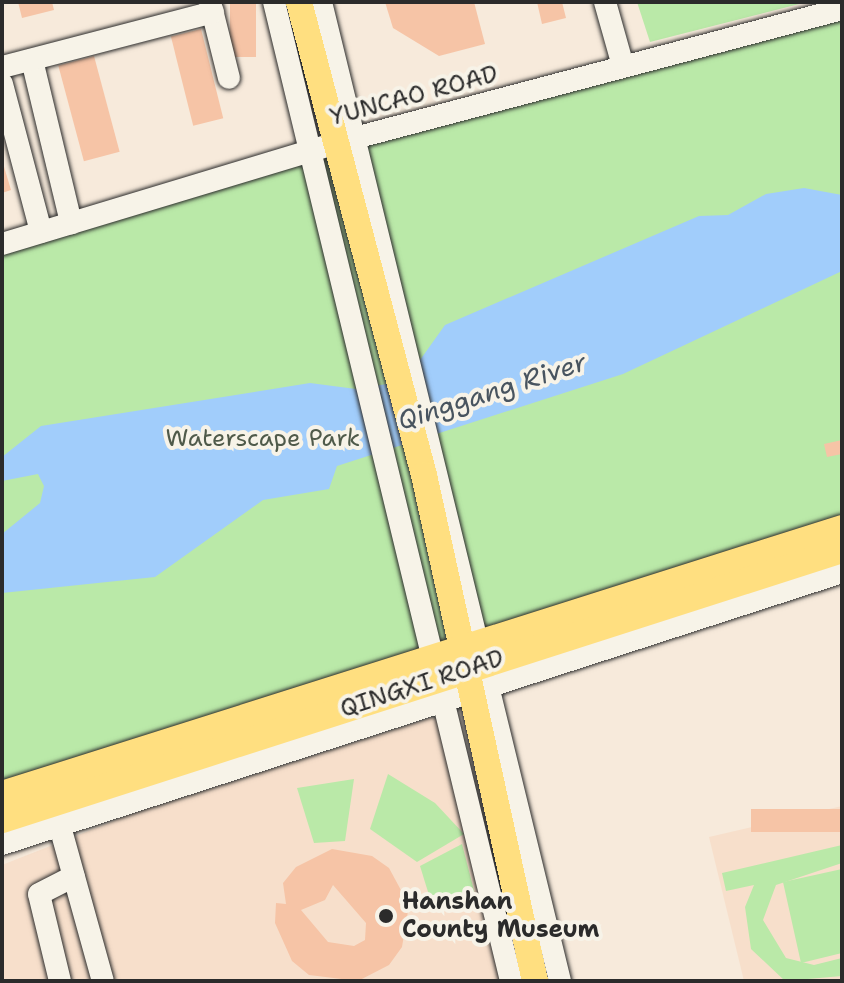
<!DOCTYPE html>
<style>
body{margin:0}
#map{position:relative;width:844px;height:983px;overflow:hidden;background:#f7eadb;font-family:"Shantell Sans",sans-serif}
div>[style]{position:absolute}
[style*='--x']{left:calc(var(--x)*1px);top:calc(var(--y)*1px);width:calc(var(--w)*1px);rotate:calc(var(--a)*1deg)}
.built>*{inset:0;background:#f7dfcb}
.green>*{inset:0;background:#bae9a8}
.water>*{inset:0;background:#a1cdfb}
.building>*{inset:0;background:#f6c4a6;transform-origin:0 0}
.roads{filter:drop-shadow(0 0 2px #2b2b2b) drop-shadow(0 0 2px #2b2b2b)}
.minor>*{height:22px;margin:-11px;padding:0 11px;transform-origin:11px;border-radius:11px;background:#f7f3e8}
.major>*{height:26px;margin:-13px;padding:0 13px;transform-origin:13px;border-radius:13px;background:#ffdf80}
.dots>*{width:22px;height:22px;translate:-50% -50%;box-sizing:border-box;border:4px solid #f7f3e8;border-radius:50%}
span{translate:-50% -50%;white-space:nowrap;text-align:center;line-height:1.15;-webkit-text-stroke:8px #f7f3e8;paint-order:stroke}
.street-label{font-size:24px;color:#2b2b2b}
.park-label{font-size:24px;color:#4f5a4a}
.poi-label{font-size:24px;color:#2b2b2b;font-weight:700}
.left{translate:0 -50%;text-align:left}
.water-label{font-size:26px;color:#48545f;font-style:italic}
.frame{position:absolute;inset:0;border:4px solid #2b2b2b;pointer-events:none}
</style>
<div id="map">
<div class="built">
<i style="clip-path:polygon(431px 718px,440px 720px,506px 981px,2px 981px,2px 865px,129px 815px)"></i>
<i style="clip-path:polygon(842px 806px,842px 981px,744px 981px,709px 837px)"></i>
</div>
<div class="green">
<i style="clip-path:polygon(637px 2px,807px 2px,650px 42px)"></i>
<i style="clip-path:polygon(842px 20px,842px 518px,2px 789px,2px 254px,405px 134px)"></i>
<i style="clip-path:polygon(388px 774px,435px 803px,464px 834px,417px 862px,370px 829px)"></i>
<i style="clip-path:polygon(354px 779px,345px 841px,314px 843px,297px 788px)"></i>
<i style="clip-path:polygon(462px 844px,479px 910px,433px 908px,420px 866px)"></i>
<i style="clip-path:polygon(842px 845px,842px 863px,776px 885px,763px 920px,786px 958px,814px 965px,842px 958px,842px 976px,785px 981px,751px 949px,745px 907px,754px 885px,726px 891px,722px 873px)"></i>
<i style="clip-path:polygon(842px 869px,842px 953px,801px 963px,783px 882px)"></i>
</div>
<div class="water">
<i style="clip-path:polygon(804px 188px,842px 195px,842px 271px,623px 374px,337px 466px,329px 489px,263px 500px,155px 577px,2px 593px,2px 534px,40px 503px,44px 486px,38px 474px,2px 481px,2px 457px,41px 426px,310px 383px,356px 389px,405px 381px,445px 325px,699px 216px,728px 215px,766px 194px)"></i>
</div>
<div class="building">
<i style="clip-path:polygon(18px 2px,52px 2px,54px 10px,22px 18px)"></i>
<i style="left:230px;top:2px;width:26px;height:55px"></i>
<i style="clip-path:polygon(385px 2px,474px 2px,485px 44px,439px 56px,393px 28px)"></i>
<i style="clip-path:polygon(537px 2px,562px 2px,566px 18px,542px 24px)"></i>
<i style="left:201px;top:29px;width:92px;height:31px;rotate:76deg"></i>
<i style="left:94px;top:56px;width:99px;height:37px;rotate:75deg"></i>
<i style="clip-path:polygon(2px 160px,11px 190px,2px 193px)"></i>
<i style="clip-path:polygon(842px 440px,842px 454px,827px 457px,824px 444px)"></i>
<i style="left:842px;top:809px;width:23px;height:91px;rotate:90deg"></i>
<i style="clip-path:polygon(evenodd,332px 849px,372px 856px,389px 868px,409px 905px,402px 947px,389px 965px,358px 981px,309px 975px,292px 961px,275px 923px,276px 903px,286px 904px,283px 883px,296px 867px,332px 849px,333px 885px,366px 923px,365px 940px,354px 946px,328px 942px,301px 910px,325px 900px,333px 885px)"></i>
</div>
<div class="roads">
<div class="minor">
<i style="--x:210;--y:2;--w:78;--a:76"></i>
<i style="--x:274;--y:2;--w:1007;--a:76.39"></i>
<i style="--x:321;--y:2;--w:1008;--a:76.28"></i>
<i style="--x:605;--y:2;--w:66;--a:74.3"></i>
<i style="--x:32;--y:60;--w:168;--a:76.5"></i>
<i style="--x:2;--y:67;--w:218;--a:-14.6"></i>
<i style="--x:2;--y:84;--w:153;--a:75.2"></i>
<i style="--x:2;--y:244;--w:349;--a:-16.8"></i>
<i style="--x:336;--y:143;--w:523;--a:-14.83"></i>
<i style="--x:56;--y:812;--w:175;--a:74.5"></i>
<i style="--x:2;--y:844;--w:883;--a:-17.94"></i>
<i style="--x:60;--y:981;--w:89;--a:-103.6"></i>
<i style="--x:39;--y:894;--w:39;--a:-27"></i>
</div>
<div class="major">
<i style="--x:299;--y:2;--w:489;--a:75.2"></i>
<i style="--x:424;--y:475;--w:518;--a:77.63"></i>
<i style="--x:2;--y:794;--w:881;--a:-17.57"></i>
<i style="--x:2;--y:820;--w:882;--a:-17.82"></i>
</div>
</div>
<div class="dots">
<i style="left:386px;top:916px;background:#2b2b2b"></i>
</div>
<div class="street-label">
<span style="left:414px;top:96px;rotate:-15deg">YUNCAO ROAD</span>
<span style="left:422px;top:684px;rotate:-18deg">QINGXI ROAD</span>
</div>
<div class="park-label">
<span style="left:263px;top:439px">Waterscape Park</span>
</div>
<div class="poi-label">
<span class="left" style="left:402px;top:916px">Hanshan<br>County Museum</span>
</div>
<div class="water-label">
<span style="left:492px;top:391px;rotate:-18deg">Qinggang River</span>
</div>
<div class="frame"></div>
</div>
